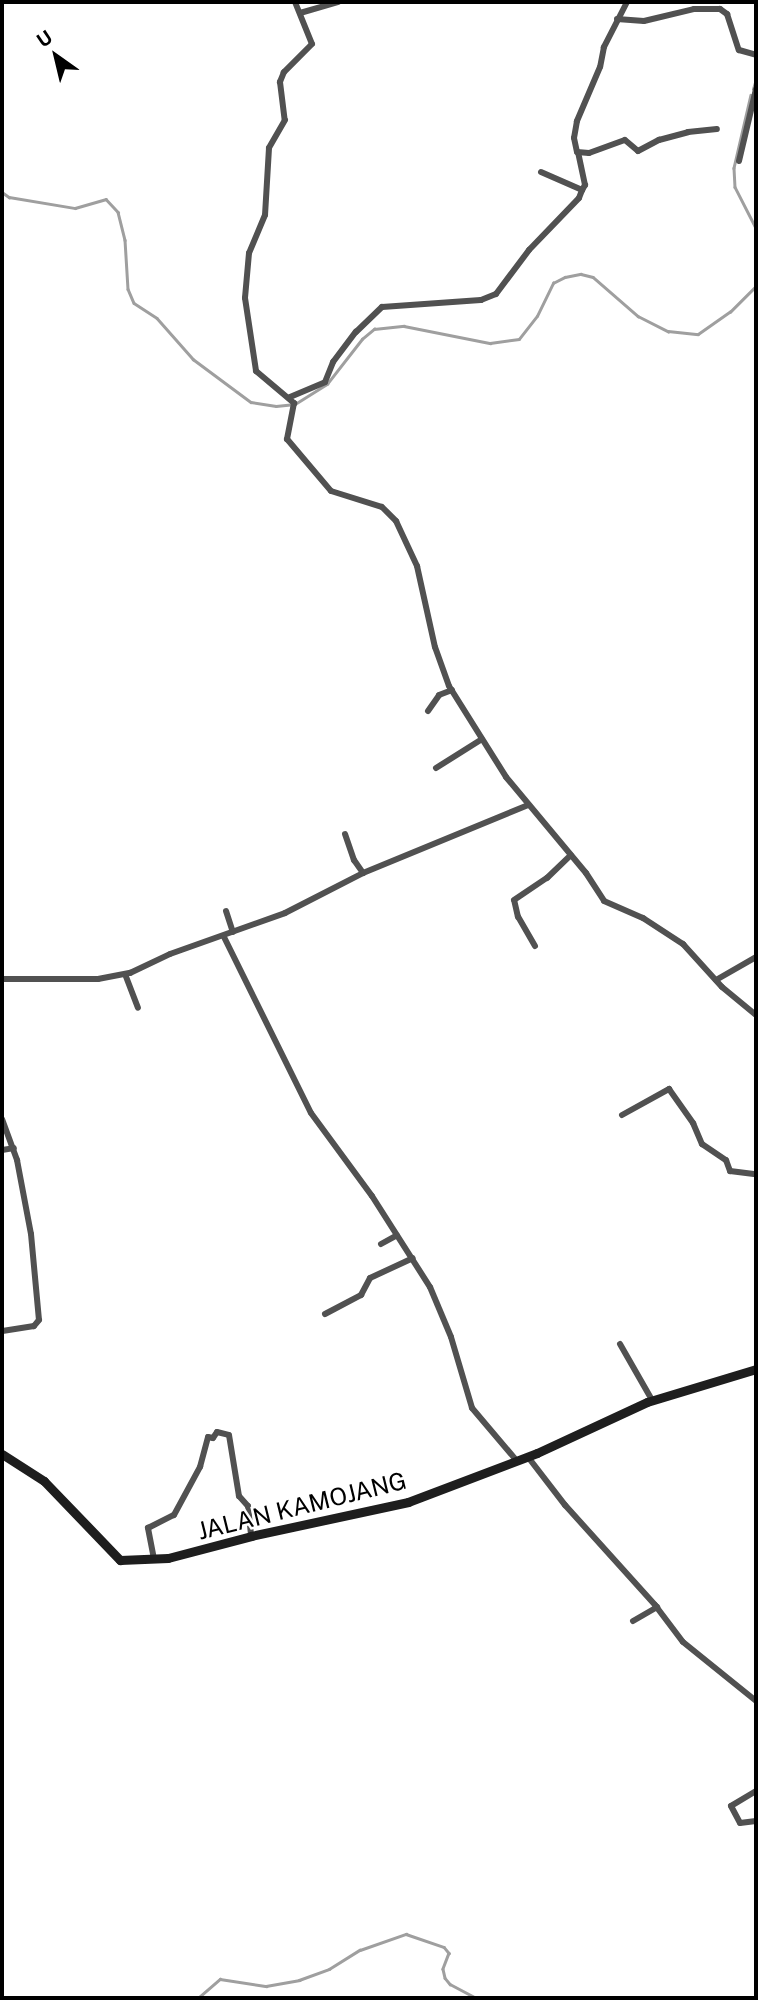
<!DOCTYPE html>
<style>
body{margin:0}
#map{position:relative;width:758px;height:2000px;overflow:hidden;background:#fff;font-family:"Public Sans",sans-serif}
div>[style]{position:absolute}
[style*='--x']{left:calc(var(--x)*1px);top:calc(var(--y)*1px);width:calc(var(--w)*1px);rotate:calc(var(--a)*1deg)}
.stream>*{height:2.5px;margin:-1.25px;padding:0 1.25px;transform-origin:1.25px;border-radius:1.25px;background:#9f9f9f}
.minor>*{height:6px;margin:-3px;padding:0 3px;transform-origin:3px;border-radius:3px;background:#515151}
.secondary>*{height:9px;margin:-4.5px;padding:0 4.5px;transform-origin:4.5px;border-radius:4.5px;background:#1e1e1e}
span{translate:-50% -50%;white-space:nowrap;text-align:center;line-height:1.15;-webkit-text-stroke:5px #fff;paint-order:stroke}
.street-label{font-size:24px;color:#000}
.frame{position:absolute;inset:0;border:4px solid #000;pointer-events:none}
.north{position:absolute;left:21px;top:21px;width:70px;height:70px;-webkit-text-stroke:5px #fff;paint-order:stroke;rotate:326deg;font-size:19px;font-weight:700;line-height:28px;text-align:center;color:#000}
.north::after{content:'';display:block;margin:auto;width:24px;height:32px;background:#000;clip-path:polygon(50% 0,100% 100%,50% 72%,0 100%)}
</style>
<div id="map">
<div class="stream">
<i style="--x:753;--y:89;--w:10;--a:-73"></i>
<i style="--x:751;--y:95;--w:75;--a:103.1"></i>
<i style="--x:734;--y:168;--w:19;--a:87"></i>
<i style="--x:735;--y:187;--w:46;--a:62.9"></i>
<i style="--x:2;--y:192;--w:9;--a:36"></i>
<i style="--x:9;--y:197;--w:67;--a:9.5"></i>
<i style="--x:75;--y:208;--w:32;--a:-16"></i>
<i style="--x:106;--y:199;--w:18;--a:47"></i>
<i style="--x:118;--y:212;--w:29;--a:76"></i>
<i style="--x:125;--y:240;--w:49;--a:86.5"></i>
<i style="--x:128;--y:289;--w:15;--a:67"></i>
<i style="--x:134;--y:303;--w:27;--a:33"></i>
<i style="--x:157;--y:318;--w:55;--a:48.7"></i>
<i style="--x:193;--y:359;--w:72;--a:36.6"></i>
<i style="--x:251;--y:402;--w:25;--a:9"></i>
<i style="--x:276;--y:406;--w:19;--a:-6"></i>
<i style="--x:295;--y:404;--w:38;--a:-32"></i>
<i style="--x:327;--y:384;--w:57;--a:-52.1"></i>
<i style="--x:362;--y:339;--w:16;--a:-40"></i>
<i style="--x:374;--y:329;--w:30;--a:-6"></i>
<i style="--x:404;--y:326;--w:88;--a:11.2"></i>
<i style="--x:490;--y:343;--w:29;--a:-8"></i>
<i style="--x:519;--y:339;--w:29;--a:-52"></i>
<i style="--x:537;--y:316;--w:37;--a:-64"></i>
<i style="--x:553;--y:283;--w:13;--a:-27"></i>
<i style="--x:565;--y:277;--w:16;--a:-11"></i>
<i style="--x:581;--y:274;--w:12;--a:14"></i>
<i style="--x:593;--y:277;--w:60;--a:40.9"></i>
<i style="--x:638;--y:316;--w:34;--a:27"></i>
<i style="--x:668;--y:331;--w:30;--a:6"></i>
<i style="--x:698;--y:334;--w:39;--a:-35"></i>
<i style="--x:730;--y:312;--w:37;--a:-45"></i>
<i style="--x:198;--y:1998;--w:29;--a:-41"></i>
<i style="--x:220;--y:1979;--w:47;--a:8.7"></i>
<i style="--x:266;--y:1986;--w:34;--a:-10"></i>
<i style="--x:299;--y:1980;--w:32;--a:-20"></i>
<i style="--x:329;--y:1969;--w:36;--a:-32"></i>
<i style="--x:360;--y:1950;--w:49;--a:-19.2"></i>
<i style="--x:406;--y:1934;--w:40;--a:18.9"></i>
<i style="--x:444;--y:1947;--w:8;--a:50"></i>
<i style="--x:449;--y:1953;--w:17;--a:111"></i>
<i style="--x:443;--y:1969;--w:9;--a:77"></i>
<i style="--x:445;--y:1978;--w:8;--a:50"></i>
<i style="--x:450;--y:1984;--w:30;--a:28"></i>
</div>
<div class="minor">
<i style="--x:295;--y:2;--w:45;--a:68"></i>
<i style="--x:312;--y:44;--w:40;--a:135"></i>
<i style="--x:284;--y:72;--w:11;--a:112"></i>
<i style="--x:280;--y:82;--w:38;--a:83"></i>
<i style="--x:285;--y:120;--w:32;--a:120"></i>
<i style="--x:269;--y:148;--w:67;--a:93.4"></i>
<i style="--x:265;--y:215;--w:41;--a:112.8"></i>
<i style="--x:249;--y:253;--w:45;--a:95.1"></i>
<i style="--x:245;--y:298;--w:74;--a:81.4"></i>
<i style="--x:256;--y:371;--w:50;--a:40.1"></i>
<i style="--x:294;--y:403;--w:37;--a:101"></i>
<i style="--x:287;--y:439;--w:68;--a:49.8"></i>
<i style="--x:331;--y:491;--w:53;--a:17.4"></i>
<i style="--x:382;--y:507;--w:20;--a:45"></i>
<i style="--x:396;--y:521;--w:50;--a:65"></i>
<i style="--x:417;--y:566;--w:83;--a:77.5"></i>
<i style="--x:435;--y:647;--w:41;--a:70.3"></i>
<i style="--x:449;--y:686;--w:107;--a:57.9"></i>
<i style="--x:506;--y:777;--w:125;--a:50.2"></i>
<i style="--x:586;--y:873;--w:33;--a:57"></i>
<i style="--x:604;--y:901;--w:43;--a:23.6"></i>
<i style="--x:643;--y:918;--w:48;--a:33"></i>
<i style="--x:683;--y:944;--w:58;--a:47.8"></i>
<i style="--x:722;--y:987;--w:44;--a:39.5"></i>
<i style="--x:627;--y:2;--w:51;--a:117.1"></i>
<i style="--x:604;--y:47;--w:20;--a:101"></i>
<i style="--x:600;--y:67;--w:59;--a:113.1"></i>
<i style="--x:577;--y:121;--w:17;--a:100"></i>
<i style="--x:574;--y:138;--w:14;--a:78"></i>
<i style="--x:577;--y:152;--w:12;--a:5"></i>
<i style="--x:589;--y:153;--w:38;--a:-20"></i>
<i style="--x:625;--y:140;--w:17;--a:40"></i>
<i style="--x:638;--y:151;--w:24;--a:-28"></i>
<i style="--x:659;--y:140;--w:30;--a:-15"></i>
<i style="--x:688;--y:132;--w:29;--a:-6"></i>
<i style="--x:300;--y:13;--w:40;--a:-16"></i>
<i style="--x:617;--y:19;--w:27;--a:4"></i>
<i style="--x:644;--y:21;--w:51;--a:-13.5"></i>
<i style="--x:694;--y:9;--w:26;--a:0"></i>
<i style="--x:720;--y:9;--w:9;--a:36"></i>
<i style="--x:727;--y:14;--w:38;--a:72"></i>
<i style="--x:739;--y:50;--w:18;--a:16"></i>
<i style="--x:739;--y:161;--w:74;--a:-76.7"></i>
<i style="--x:541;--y:172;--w:45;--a:23.7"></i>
<i style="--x:582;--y:190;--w:6;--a:-59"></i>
<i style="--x:585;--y:185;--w:33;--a:-102"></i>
<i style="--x:290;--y:397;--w:38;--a:-23"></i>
<i style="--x:325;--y:382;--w:22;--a:-68"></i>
<i style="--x:333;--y:362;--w:38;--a:-53"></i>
<i style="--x:356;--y:332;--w:36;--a:-44"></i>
<i style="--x:382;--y:307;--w:99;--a:-4"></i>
<i style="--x:481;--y:300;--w:16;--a:-22"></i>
<i style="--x:496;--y:294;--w:55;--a:-53.1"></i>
<i style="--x:529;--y:250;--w:72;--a:-46.1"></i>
<i style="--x:579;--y:198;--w:9;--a:-69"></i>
<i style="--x:428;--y:711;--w:19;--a:-55"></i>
<i style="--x:439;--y:695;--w:14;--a:-21"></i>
<i style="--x:436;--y:768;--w:54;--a:-32.2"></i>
<i style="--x:345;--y:834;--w:28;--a:71"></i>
<i style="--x:354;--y:860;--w:16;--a:55"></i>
<i style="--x:226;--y:911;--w:22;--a:72"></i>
<i style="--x:224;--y:937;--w:196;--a:63.7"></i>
<i style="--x:311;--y:1113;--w:103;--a:53.7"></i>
<i style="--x:372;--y:1196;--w:108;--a:57.5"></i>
<i style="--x:430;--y:1287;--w:54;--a:67.2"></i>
<i style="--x:451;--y:1337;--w:74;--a:73.5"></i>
<i style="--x:472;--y:1408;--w:70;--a:49.7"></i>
<i style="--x:535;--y:946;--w:34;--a:-120"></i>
<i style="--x:518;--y:917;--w:17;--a:-103"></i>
<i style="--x:514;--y:900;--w:40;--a:-34"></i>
<i style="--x:547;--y:878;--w:33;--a:-44"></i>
<i style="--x:125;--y:974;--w:36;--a:69"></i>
<i style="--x:2;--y:979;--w:96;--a:0"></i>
<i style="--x:98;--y:979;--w:33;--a:-11"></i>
<i style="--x:130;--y:973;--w:44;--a:-25.4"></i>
<i style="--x:170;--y:954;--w:122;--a:-19.6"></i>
<i style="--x:285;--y:913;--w:88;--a:-27.1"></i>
<i style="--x:363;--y:873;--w:178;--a:-22.4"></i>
<i style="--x:716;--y:980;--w:46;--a:-29.9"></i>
<i style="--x:622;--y:1115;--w:54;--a:-29"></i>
<i style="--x:669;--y:1089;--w:42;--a:54.8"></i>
<i style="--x:693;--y:1123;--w:23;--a:67"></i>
<i style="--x:702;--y:1144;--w:29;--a:34"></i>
<i style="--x:726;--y:1160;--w:12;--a:70"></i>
<i style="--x:730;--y:1171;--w:26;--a:7"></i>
<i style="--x:2;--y:1119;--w:44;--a:69.9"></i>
<i style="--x:17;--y:1160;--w:75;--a:79.3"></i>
<i style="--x:31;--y:1234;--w:86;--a:84.7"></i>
<i style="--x:39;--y:1320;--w:8;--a:130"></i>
<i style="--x:34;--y:1326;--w:32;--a:171"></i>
<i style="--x:2;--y:1150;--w:12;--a:-9"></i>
<i style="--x:381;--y:1244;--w:18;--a:-29"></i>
<i style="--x:325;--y:1314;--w:41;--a:-27.8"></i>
<i style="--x:361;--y:1295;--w:19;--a:-62"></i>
<i style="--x:370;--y:1278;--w:47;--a:-24.9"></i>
<i style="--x:620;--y:1344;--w:64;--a:60.3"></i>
<i style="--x:528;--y:1457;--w:61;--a:52.4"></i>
<i style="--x:565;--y:1505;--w:135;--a:48"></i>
<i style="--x:655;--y:1605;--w:46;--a:52.9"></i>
<i style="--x:683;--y:1642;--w:94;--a:38.9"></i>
<i style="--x:154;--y:1559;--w:32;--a:-101"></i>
<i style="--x:148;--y:1528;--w:29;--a:-27"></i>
<i style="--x:174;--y:1515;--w:55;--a:-61.6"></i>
<i style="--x:200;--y:1467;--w:31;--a:-75"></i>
<i style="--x:208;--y:1437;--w:5;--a:11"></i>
<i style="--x:213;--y:1438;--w:7;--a:-56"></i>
<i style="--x:217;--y:1432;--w:12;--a:14"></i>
<i style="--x:229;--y:1435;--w:62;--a:80.7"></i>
<i style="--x:239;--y:1496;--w:13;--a:48"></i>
<i style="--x:248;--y:1506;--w:30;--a:84"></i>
<i style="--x:633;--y:1621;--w:28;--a:-30"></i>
<i style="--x:756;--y:1791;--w:29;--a:149"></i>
<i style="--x:731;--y:1806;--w:19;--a:62"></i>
<i style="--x:740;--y:1823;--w:16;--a:-7"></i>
</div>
<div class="secondary">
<i style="--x:2;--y:1454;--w:50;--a:32.7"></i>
<i style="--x:44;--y:1481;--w:110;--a:46.1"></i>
<i style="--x:120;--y:1560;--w:48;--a:-2.4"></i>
<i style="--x:168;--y:1558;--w:86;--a:-14.8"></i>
<i style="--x:251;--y:1536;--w:161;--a:-12.2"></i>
<i style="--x:408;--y:1502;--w:138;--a:-20.8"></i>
<i style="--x:537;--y:1453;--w:121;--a:-24.9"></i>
<i style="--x:647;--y:1402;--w:114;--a:-16.8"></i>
</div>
<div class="street-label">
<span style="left:302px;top:1506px;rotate:-14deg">JALAN KAMOJANG</span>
</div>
<div class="frame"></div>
<div class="north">U</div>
</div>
